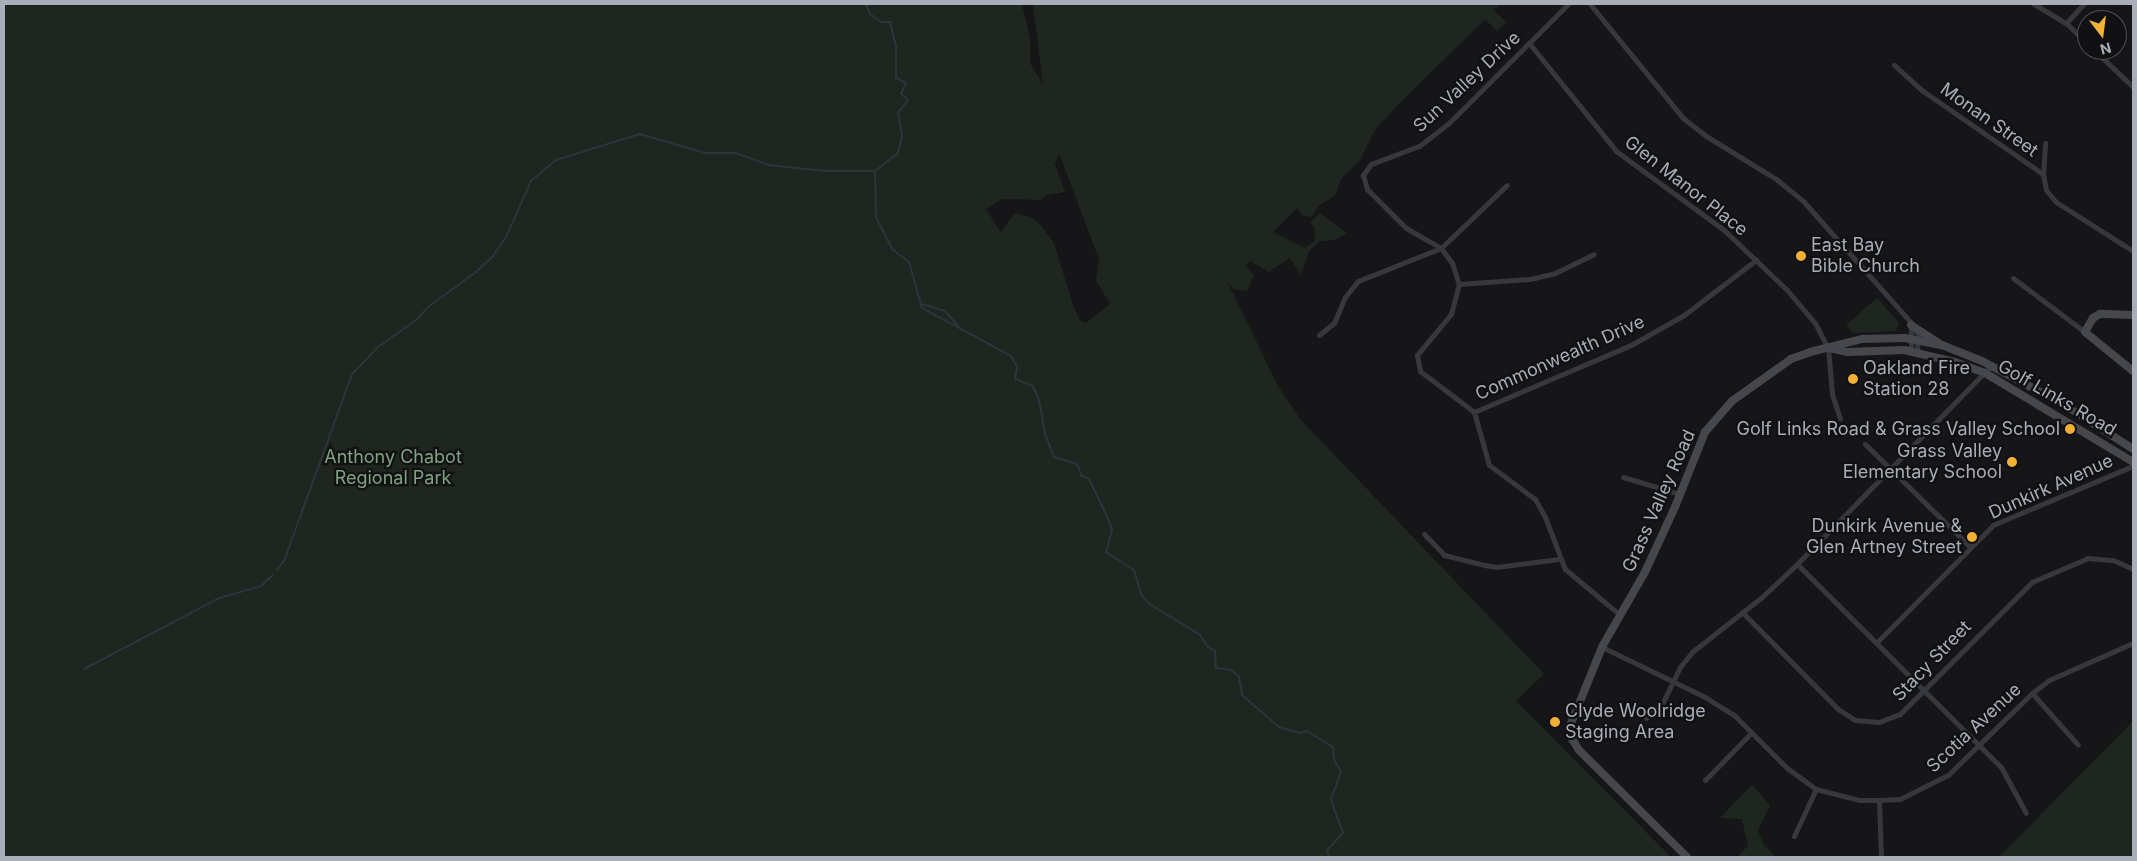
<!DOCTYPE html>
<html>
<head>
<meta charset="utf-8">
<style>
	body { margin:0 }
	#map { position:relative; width:2137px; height:861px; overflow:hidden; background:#161618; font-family:Inter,sans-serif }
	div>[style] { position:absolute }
	.green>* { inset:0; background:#1e261f }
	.stream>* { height:2px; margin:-1px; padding:0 1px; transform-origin:1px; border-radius:1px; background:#2c353c }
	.street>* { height:5px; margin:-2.5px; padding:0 2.5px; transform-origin:2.5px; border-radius:2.5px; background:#37383d }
	.secondary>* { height:8px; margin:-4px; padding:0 4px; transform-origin:4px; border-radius:4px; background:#45474d }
	.dots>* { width:14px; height:14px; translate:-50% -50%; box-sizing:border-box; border:2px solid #111113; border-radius:50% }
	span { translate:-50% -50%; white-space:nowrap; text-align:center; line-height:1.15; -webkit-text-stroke:4.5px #111113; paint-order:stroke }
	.street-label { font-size:18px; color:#a8adb8 }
	.poi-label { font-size:18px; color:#a8adb8 }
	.left { translate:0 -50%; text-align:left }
	.right { translate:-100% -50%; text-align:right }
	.park-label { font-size:18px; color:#7fa381 }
	.frame { position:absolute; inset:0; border:5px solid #a8adb8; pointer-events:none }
	.north { position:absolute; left:2077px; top:10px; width:50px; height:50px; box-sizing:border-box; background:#111113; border:1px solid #4d4f55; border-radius:50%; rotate:165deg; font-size:14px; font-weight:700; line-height:20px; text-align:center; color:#a8adb8 }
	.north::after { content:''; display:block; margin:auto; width:18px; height:22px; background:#f2b134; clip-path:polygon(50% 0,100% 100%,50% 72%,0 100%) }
</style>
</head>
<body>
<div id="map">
	<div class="green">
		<div style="clip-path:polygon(evenodd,4px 4px,1022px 4px,1030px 38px,1030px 63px,1043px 85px,1033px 4px,1500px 4px,1494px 10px,1506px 22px,1497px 31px,1485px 19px,1398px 105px,1375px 130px,1360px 160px,1341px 179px,1335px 196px,1319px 205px,1312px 217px,1303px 216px,1297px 208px,1273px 232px,1305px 248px,1314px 241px,1315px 229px,1310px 222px,1320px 213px,1347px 233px,1334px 240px,1320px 241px,1309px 251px,1301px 275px,1290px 258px,1269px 272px,1250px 261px,1246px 265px,1254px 275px,1247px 291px,1233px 289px,1226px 279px,1278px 386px,1300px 419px,1544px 674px,1516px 701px,1671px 857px,4px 857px,4px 4px,1059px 153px,1099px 259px,1096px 280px,1110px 304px,1086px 323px,1080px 320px,1074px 308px,1054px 243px,1040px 224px,1033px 218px,1014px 213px,1001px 233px,986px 209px,1002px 199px,1041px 200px,1047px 195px,1065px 192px,1055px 164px,1059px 153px)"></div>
		<div style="clip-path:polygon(1877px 298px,1899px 323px,1896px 331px,1853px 333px,1846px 325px)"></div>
		<div style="clip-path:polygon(2133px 721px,2133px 857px,1999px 857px)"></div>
		<div style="clip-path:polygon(1752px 785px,1770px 805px,1758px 830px,1763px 844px,1775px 857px,1737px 857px,1748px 846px,1742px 819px,1720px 818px)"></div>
	</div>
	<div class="stream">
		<div style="left:875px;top:171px;width:46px;rotate:88.8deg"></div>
		<div style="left:876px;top:217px;width:37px;rotate:63deg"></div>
		<div style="left:893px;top:250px;width:20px;rotate:37deg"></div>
		<div style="left:909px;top:262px;width:48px;rotate:74.2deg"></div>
		<div style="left:922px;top:308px;width:42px;rotate:28.4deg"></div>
		<div style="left:922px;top:304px;width:24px;rotate:17deg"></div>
		<div style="left:945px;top:311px;width:24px;rotate:48deg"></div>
		<div style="left:961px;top:329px;width:57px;rotate:28.4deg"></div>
		<div style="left:1011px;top:356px;width:13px;rotate:61deg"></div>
		<div style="left:1017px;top:367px;width:12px;rotate:99deg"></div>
		<div style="left:1015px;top:379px;width:19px;rotate:21deg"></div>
		<div style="left:1033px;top:386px;width:15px;rotate:67deg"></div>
		<div style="left:1039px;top:400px;width:35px;rotate:80deg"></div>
		<div style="left:1045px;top:434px;width:25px;rotate:69deg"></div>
		<div style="left:1054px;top:457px;width:24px;rotate:17deg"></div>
		<div style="left:1077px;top:464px;width:12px;rotate:70deg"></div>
		<div style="left:1081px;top:475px;width:9px;rotate:27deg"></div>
		<div style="left:1089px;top:479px;width:39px;rotate:64deg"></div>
		<div style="left:1106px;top:514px;width:17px;rotate:69deg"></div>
		<div style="left:1112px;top:530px;width:23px;rotate:105deg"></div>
		<div style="left:1106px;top:552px;width:33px;rotate:33deg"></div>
		<div style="left:1134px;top:570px;width:25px;rotate:74deg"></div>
		<div style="left:1141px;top:594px;width:11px;rotate:52deg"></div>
		<div style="left:1148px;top:603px;width:61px;rotate:31.6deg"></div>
		<div style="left:1200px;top:635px;width:14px;rotate:56deg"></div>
		<div style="left:1208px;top:647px;width:8px;rotate:30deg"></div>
		<div style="left:1215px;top:651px;width:17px;rotate:87deg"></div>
		<div style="left:1216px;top:668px;width:15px;rotate:8deg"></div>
		<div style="left:1231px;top:670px;width:10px;rotate:37deg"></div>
		<div style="left:1239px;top:676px;width:19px;rotate:81deg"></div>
		<div style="left:1242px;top:695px;width:49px;rotate:40.9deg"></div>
		<div style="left:1279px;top:727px;width:22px;rotate:16deg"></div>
		<div style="left:1300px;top:733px;width:7px;rotate:-16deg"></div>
		<div style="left:1307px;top:731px;width:31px;rotate:32deg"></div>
		<div style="left:1333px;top:747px;width:12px;rotate:85deg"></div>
		<div style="left:1334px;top:759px;width:15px;rotate:62deg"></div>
		<div style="left:1341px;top:772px;width:30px;rotate:110deg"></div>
		<div style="left:1331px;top:800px;width:35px;rotate:70deg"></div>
		<div style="left:1343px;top:833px;width:23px;rotate:133deg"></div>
		<div style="left:1327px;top:850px;width:7px;rotate:74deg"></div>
		<div style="left:277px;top:570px;width:11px;rotate:-52deg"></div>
		<div style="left:284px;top:561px;width:199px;rotate:-70deg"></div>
		<div style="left:352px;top:374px;width:37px;rotate:-46deg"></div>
		<div style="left:378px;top:347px;width:47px;rotate:-35.4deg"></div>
		<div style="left:416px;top:320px;width:18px;rotate:-47deg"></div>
		<div style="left:428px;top:307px;width:59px;rotate:-36.1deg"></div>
		<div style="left:476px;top:272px;width:23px;rotate:-43deg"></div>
		<div style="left:493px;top:256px;width:25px;rotate:-56deg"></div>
		<div style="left:507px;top:235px;width:59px;rotate:-66deg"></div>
		<div style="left:531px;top:181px;width:33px;rotate:-40deg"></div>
		<div style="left:556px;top:160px;width:88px;rotate:-17.2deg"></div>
		<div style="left:640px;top:134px;width:68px;rotate:16.3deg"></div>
		<div style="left:705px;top:153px;width:31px"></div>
		<div style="left:736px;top:153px;width:35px;rotate:20deg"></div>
		<div style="left:769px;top:165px;width:56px;rotate:6.1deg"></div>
		<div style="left:825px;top:171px;width:50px"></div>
		<div style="left:875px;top:171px;width:29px;rotate:-38deg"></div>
		<div style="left:898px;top:153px;width:18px;rotate:-77deg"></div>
		<div style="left:902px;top:135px;width:22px;rotate:-100deg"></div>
		<div style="left:898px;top:113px;width:16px;rotate:-52deg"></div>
		<div style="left:908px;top:100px;width:9px;rotate:-139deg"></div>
		<div style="left:901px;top:94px;width:12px;rotate:-66deg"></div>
		<div style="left:906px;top:83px;width:11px;rotate:-153deg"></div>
		<div style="left:896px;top:78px;width:32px;rotate:-90deg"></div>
		<div style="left:896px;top:46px;width:25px;rotate:-104deg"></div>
		<div style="left:890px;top:22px;width:9px;rotate:180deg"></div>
		<div style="left:881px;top:22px;width:14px;rotate:-144deg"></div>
		<div style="left:870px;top:14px;width:11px;rotate:-112deg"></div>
		<div style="left:84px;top:669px;width:153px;rotate:-27.7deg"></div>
		<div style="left:219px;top:598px;width:44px;rotate:-15.9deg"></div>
		<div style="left:261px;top:586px;width:16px;rotate:-43deg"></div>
	</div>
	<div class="street">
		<div style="left:1568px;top:4px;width:167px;rotate:135deg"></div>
		<div style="left:1450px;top:122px;width:39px;rotate:142deg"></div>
		<div style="left:1419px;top:146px;width:51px;rotate:159.4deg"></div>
		<div style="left:1371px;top:164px;width:14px;rotate:126deg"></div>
		<div style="left:1363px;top:175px;width:15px;rotate:74deg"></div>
		<div style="left:1367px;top:189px;width:55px;rotate:45deg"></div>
		<div style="left:1406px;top:228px;width:40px;rotate:29.7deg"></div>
		<div style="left:1441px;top:248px;width:19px;rotate:54deg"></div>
		<div style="left:1452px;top:263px;width:22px;rotate:72deg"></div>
		<div style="left:1459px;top:284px;width:31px;rotate:105deg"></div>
		<div style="left:1451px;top:314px;width:53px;rotate:129.7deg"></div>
		<div style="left:1417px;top:355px;width:16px;rotate:79deg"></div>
		<div style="left:1420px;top:371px;width:68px;rotate:37.2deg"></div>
		<div style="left:1474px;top:412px;width:55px;rotate:74.2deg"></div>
		<div style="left:1489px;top:465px;width:57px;rotate:36.5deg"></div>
		<div style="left:1535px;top:499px;width:21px;rotate:61deg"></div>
		<div style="left:1545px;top:517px;width:56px;rotate:69deg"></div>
		<div style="left:1565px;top:569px;width:72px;rotate:39.9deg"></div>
		<div style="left:1590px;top:4px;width:147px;rotate:50.8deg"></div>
		<div style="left:1683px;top:118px;width:29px;rotate:38deg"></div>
		<div style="left:1706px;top:136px;width:82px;rotate:31.6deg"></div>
		<div style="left:1776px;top:179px;width:36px;rotate:39deg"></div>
		<div style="left:1804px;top:202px;width:166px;rotate:48.4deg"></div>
		<div style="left:1914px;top:326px;width:11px;rotate:68deg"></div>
		<div style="left:1918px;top:336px;width:15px;rotate:94deg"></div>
		<div style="left:2034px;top:4px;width:37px;rotate:31deg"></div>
		<div style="left:2066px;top:23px;width:29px;rotate:44deg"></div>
		<div style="left:2066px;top:23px;width:26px;rotate:-47deg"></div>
		<div style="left:1529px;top:43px;width:139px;rotate:51.1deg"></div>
		<div style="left:1616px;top:151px;width:134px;rotate:36.2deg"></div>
		<div style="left:1724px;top:230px;width:87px;rotate:43.6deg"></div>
		<div style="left:1787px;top:290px;width:43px;rotate:49.7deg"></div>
		<div style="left:1815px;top:323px;width:28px;rotate:63deg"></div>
		<div style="left:1828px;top:348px;width:46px;rotate:85deg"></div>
		<div style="left:1832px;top:394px;width:26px;rotate:72deg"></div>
		<div style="left:2094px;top:50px;width:54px;rotate:43.5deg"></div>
		<div style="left:1894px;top:65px;width:39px;rotate:42deg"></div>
		<div style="left:1923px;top:91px;width:146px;rotate:34.7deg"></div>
		<div style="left:2043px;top:174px;width:16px;rotate:79deg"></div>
		<div style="left:2046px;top:190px;width:16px;rotate:50deg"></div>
		<div style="left:2056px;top:202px;width:91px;rotate:32.5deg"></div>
		<div style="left:2043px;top:174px;width:31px;rotate:-86deg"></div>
		<div style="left:2013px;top:278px;width:90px;rotate:36.9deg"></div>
		<div style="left:1459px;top:284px;width:71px;rotate:-4deg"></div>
		<div style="left:1530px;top:279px;width:26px;rotate:-13deg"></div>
		<div style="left:1555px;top:273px;width:43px;rotate:-26deg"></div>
		<div style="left:1319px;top:335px;width:19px;rotate:-39deg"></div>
		<div style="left:1334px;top:323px;width:28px;rotate:-67deg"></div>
		<div style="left:1345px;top:297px;width:21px;rotate:-51deg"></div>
		<div style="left:1358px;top:281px;width:89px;rotate:-21.7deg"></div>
		<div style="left:1441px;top:248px;width:91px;rotate:-43.7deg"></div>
		<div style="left:1911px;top:351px;width:26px;rotate:-90deg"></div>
		<div style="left:1474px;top:412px;width:171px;rotate:-23.1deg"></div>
		<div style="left:1631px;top:345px;width:61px;rotate:-29.5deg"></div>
		<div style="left:1684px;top:315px;width:91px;rotate:-37.4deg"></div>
		<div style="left:1865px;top:444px;width:147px;rotate:44.4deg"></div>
		<div style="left:1623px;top:477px;width:59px;rotate:16.6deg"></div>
		<div style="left:1424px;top:534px;width:29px;rotate:46deg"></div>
		<div style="left:1444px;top:555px;width:41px;rotate:14deg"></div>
		<div style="left:1484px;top:565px;width:12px;rotate:9deg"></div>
		<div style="left:1496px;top:567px;width:64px;rotate:-7.2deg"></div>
		<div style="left:1797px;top:564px;width:288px;rotate:44.9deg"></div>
		<div style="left:2001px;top:767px;width:52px;rotate:61.5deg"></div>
		<div style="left:1742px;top:612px;width:136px;rotate:45.3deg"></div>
		<div style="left:1838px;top:709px;width:20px;rotate:33deg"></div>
		<div style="left:1855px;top:720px;width:24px;rotate:5deg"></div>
		<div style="left:1879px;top:722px;width:22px;rotate:-21deg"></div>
		<div style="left:1900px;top:714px;width:187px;rotate:-45deg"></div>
		<div style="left:2032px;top:582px;width:61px;rotate:-23.2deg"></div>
		<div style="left:2088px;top:558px;width:25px;rotate:5deg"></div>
		<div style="left:2113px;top:560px;width:22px;rotate:24deg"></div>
		<div style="left:1876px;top:643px;width:166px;rotate:-45.2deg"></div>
		<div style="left:1993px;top:525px;width:152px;rotate:-22.9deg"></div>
		<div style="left:1602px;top:647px;width:114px;rotate:25.9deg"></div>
		<div style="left:1705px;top:697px;width:34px;rotate:32deg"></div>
		<div style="left:1734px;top:715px;width:75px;rotate:45deg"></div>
		<div style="left:1787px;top:768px;width:36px;rotate:36deg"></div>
		<div style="left:1816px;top:789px;width:44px;rotate:14.3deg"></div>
		<div style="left:1859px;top:800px;width:20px"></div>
		<div style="left:1879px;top:800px;width:21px;rotate:-3deg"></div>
		<div style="left:1900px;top:799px;width:54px;rotate:-26.6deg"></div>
		<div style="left:1948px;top:775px;width:117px;rotate:-44.3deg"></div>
		<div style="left:2032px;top:693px;width:21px;rotate:-37deg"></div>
		<div style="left:2049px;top:680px;width:92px;rotate:-23.8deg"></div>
		<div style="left:2032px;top:693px;width:69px;rotate:48.5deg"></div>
		<div style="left:1646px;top:718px;width:23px;rotate:-43deg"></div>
		<div style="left:1663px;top:702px;width:39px;rotate:-64deg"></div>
		<div style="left:1680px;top:667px;width:19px;rotate:-51deg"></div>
		<div style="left:1692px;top:652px;width:89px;rotate:-38.2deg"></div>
		<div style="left:1762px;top:597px;width:48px;rotate:-43.3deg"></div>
		<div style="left:1797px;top:564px;width:277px;rotate:-45.6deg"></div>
		<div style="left:1705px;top:780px;width:66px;rotate:-45.6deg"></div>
		<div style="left:1879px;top:800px;width:57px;rotate:88deg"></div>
		<div style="left:1794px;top:836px;width:52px;rotate:-64.9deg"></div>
	</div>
	<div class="secondary">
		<div style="left:2133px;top:315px;width:33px;rotate:-178deg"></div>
		<div style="left:2100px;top:314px;width:8px;rotate:150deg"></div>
		<div style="left:2093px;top:318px;width:16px;rotate:120deg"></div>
		<div style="left:2085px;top:332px;width:62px;rotate:39.1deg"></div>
		<div style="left:1911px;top:325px;width:35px;rotate:33deg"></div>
		<div style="left:1830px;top:348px;width:18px;rotate:13deg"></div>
		<div style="left:1848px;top:352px;width:56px;rotate:-2deg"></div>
		<div style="left:1904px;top:350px;width:52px;rotate:13.2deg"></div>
		<div style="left:1955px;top:362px;width:32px;rotate:20deg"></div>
		<div style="left:1985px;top:373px;width:173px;rotate:31deg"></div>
		<div style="left:1687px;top:857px;width:152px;rotate:-135.3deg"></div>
		<div style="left:1579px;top:750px;width:13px;rotate:-122deg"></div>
		<div style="left:1572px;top:739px;width:13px;rotate:-99deg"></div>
		<div style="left:1570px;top:726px;width:85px;rotate:-67.9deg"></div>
		<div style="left:1602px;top:647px;width:86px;rotate:-60.2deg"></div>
		<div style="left:1645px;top:572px;width:72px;rotate:-65.2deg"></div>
		<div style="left:1675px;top:507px;width:81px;rotate:-68.2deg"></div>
		<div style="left:1705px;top:432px;width:41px;rotate:-48.9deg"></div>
		<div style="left:1732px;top:401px;width:72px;rotate:-35.4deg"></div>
		<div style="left:1791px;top:359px;width:20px;rotate:-20deg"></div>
		<div style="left:1810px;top:352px;width:54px;rotate:-14deg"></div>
		<div style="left:1862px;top:339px;width:43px;rotate:-1.3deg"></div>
		<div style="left:1905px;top:338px;width:38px;rotate:11deg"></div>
		<div style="left:1942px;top:345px;width:43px;rotate:21.8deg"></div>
		<div style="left:1982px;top:361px;width:92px;rotate:28deg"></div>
		<div style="left:2063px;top:404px;width:83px;rotate:32.7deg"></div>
	</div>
	<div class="dots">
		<div style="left:1801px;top:256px;background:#f2b134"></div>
		<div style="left:1853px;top:379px;background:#f2b134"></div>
		<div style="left:2070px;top:429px;background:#f2b134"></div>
		<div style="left:2012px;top:462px;background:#f2b134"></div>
		<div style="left:1972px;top:537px;background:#f2b134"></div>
		<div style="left:1555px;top:722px;background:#f2b134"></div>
	</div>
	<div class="street-label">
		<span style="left:1467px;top:82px;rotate:-43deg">Sun Valley Drive</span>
		<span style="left:1989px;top:120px;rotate:35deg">Monan Street</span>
		<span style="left:1686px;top:186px;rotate:38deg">Glen Manor Place</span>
		<span style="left:1560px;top:358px;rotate:-24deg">Commonwealth Drive</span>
		<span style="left:2057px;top:398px;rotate:30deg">Golf Links Road</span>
		<span style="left:2051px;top:487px;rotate:-24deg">Dunkirk Avenue</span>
		<span style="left:1659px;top:501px;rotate:-66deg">Grass Valley Road</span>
		<span style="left:1932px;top:661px;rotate:-46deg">Stacy Street</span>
		<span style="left:1974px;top:728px;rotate:-43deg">Scotia Avenue</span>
	</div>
	<div class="poi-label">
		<span class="left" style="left:1811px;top:256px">East Bay<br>Bible Church</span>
		<span class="left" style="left:1863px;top:379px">Oakland Fire<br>Station 28</span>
		<span class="right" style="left:2060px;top:429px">Golf Links Road &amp; Grass Valley School</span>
		<span class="right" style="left:2002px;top:462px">Grass Valley<br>Elementary School</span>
		<span class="right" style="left:1962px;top:537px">Dunkirk Avenue &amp;<br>Glen Artney Street</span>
		<span class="left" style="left:1565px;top:722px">Clyde Woolridge<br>Staging Area</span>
	</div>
	<div class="park-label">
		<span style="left:393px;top:468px">Anthony Chabot<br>Regional Park</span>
	</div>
	<div class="frame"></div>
	<div class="north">N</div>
</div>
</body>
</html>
